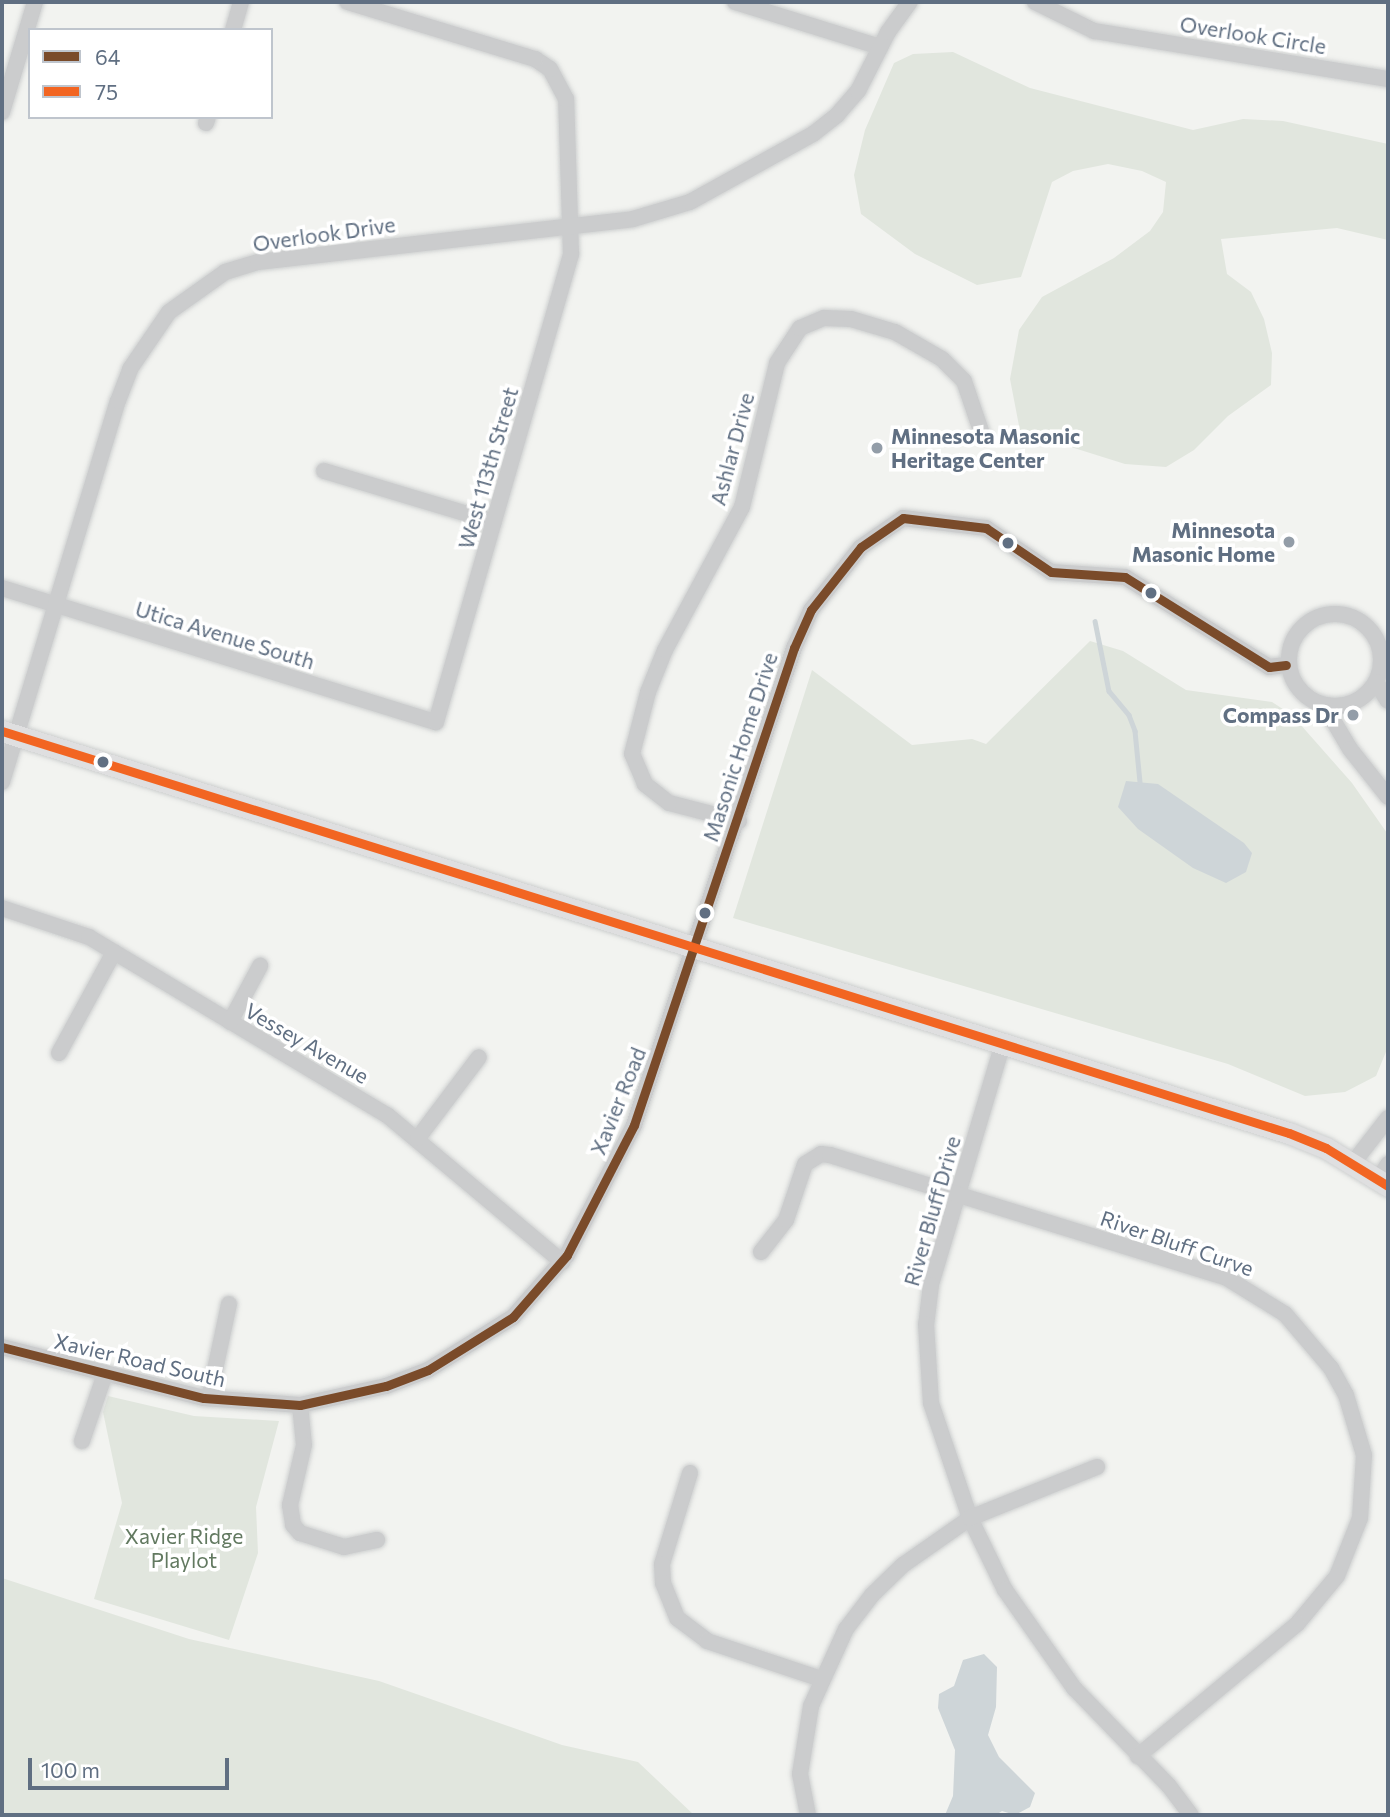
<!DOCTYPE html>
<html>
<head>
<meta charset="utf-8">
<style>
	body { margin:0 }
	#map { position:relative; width:1390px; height:1817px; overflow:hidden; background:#f2f3f0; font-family:Commissioner,sans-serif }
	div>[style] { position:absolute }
	.green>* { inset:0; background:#e1e6de }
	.water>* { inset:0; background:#ced5d8 }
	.stream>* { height:4.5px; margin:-2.25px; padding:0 2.25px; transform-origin:2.25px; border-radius:2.25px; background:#ced5d8 }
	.roads { filter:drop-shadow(0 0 2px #ced0d0) drop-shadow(0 0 2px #ced0d0) }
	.street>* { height:16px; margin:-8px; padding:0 8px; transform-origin:8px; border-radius:8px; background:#cbcccd }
	.street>.ring { margin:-8px; padding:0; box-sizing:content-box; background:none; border:16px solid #cbcccd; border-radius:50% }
	.secondary>* { height:21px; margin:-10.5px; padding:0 10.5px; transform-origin:10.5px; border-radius:10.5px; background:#dfdfe0 }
	.bus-1>* { height:9px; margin:-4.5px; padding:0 4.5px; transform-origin:4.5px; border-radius:4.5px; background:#7a4b2a }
	.bus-2>* { height:9px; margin:-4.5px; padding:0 4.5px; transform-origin:4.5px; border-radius:4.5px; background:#f26522 }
	.dots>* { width:19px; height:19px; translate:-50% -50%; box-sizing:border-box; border:4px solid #fff; border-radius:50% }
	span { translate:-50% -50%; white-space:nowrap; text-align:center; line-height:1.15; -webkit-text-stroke:7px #fff; paint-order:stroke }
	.street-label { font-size:21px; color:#606f82 }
	.poi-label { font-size:21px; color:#606f82; font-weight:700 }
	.left { translate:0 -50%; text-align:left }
	.right { translate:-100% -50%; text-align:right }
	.park-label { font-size:21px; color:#627960 }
	.frame { position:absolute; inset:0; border:4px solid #606f82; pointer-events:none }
	.legend { position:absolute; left:28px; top:28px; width:245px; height:91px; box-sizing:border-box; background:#fff; border:2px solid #bfc5cd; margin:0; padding:9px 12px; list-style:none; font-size:21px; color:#606f82 }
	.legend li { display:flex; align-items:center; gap:14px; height:35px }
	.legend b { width:35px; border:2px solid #bfc5cd }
	.scale { position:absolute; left:28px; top:1758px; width:201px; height:32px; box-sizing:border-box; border:4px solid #606f82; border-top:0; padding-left:9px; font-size:21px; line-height:24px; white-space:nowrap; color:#606f82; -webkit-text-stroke:5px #fff; paint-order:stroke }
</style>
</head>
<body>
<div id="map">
	<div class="green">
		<div style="clip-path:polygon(953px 52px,1030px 88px,1193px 130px,1243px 119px,1283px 121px,1388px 144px,1388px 240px,1337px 228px,1221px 239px,1227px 274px,1251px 292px,1264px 319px,1272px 353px,1271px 385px,1228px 416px,1194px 450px,1166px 467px,1125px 464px,1020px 431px,1010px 379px,1019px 330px,1042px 297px,1114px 258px,1150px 231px,1163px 212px,1166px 182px,1142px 171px,1108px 164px,1073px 171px,1052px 182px,1021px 277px,977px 285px,915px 254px,861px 214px,854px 175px,865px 130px,894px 63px,913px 54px)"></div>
		<div style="clip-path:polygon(1090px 641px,1123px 651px,1186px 690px,1272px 702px,1292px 715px,1352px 783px,1387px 833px,1388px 1047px,1376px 1076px,1345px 1092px,1305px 1096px,1228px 1064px,733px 918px,812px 670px,912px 745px,972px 739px,986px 744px)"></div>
		<div style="clip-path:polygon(108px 1396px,194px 1416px,279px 1421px,256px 1507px,258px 1553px,229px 1640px,94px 1599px,122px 1503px,103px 1412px)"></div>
		<div style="clip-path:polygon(2px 1578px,189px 1639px,379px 1681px,562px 1745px,638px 1762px,694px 1815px,2px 1815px)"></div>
	</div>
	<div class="water">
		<div style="clip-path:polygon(1126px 781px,1158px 784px,1244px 843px,1252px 853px,1246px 872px,1226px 883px,1193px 868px,1138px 829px,1118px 807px)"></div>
		<div style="clip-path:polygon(984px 1654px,997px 1667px,996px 1707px,988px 1735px,999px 1757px,1035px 1793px,1030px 1807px,1015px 1815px,1002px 1811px,996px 1815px,945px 1815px,953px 1796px,955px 1750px,938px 1708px,939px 1694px,954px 1686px,963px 1660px)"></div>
	</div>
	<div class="stream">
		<div style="left:1095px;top:621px;width:71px;rotate:78.7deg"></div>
		<div style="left:1109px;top:691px;width:31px;rotate:50deg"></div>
		<div style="left:1129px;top:715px;width:17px;rotate:69deg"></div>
		<div style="left:1135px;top:731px;width:51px;rotate:84.4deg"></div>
	</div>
	<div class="roads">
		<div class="street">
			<div style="left:735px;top:2px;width:152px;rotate:17.2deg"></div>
			<div style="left:1035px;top:2px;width:66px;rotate:26.2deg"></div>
			<div style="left:1094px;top:31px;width:298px;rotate:9.3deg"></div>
			<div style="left:233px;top:30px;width:29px;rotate:-74deg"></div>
			<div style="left:2px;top:112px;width:115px;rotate:-73.3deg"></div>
			<div style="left:206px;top:123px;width:6px;rotate:-72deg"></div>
			<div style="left:324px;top:471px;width:177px;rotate:16.7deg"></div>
			<div style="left:2px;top:588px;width:454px;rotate:17.2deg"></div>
			<div style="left:436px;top:722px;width:487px;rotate:-73.9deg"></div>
			<div style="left:571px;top:254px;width:155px;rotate:-91.8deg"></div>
			<div style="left:566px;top:99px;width:34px;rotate:-118deg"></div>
			<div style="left:550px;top:69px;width:18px;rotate:-146deg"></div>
			<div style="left:535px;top:59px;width:196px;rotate:-163.1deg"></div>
			<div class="ring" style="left:1289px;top:614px;width:76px;height:76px"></div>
			<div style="left:1376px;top:682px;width:22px;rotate:58deg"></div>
			<div style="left:1324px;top:705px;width:51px;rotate:59.4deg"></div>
			<div style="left:1350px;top:749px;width:61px;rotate:51.6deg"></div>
			<div style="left:2px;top:782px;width:398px;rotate:-73.1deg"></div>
			<div style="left:118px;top:401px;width:34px;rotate:-69deg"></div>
			<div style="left:130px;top:369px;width:69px;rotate:-55.6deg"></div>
			<div style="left:169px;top:312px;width:69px;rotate:-35.5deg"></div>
			<div style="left:225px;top:272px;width:34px;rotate:-17deg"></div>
			<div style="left:258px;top:262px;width:377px;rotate:-6.5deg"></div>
			<div style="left:633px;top:219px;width:59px;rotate:-16.6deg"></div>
			<div style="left:690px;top:202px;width:141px;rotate:-28.9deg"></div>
			<div style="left:813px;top:134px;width:31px;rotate:-38deg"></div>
			<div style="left:837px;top:115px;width:32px;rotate:-49deg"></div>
			<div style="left:858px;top:91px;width:66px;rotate:-63deg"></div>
			<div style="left:888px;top:32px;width:37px;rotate:-54deg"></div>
			<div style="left:739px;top:821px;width:72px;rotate:-165.6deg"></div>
			<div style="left:669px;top:803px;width:31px;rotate:-142deg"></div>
			<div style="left:645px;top:784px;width:33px;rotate:-113deg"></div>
			<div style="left:632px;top:754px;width:64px;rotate:-75.5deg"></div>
			<div style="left:648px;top:692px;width:45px;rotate:-68deg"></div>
			<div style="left:665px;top:650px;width:162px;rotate:-61.7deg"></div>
			<div style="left:742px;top:507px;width:148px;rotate:-76.3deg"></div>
			<div style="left:777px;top:363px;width:42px;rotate:-56.7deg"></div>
			<div style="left:800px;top:328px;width:26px;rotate:-23deg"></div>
			<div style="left:824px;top:318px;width:27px;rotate:2deg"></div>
			<div style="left:851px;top:319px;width:46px;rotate:16.5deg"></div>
			<div style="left:895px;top:332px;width:54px;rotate:29.9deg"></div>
			<div style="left:942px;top:359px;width:31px;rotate:45deg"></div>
			<div style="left:964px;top:381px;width:56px;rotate:71.2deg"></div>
			<div style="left:2px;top:908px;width:92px;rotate:18.4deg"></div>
			<div style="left:89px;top:937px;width:347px;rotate:30.9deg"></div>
			<div style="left:387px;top:1115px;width:229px;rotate:40deg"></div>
			<div style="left:230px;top:1022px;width:64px;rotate:-61.8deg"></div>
			<div style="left:1003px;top:1043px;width:252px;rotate:106.6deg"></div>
			<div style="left:931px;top:1285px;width:39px;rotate:97deg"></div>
			<div style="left:926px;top:1324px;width:79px;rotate:86.4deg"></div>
			<div style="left:931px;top:1403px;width:121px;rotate:71.3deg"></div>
			<div style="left:970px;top:1518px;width:80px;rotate:64.1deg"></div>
			<div style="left:1005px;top:1590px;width:120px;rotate:54.9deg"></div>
			<div style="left:1074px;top:1688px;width:136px;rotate:45.9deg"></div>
			<div style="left:1169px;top:1786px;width:36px;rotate:53deg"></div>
			<div style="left:59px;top:1053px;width:115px;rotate:-61.4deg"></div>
			<div style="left:418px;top:1138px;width:101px;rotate:-53deg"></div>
			<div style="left:1353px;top:1163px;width:57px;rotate:-52.1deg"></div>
			<div style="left:1379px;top:1178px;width:17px;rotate:-57deg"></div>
			<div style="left:761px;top:1252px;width:41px;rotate:-52deg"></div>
			<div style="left:786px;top:1220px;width:59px;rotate:-71.3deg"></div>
			<div style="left:805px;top:1164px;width:19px;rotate:-32deg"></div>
			<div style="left:821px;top:1154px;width:9px;rotate:6deg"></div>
			<div style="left:830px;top:1155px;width:413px;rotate:17.2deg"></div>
			<div style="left:1225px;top:1277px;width:70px;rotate:31.7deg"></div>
			<div style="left:1285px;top:1314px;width:71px;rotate:49.6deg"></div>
			<div style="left:1331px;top:1368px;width:31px;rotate:61deg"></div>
			<div style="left:1346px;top:1395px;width:63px;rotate:73.3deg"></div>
			<div style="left:1364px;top:1455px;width:63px;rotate:93.6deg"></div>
			<div style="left:1360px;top:1518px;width:62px;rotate:111.6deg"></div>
			<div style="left:1337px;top:1576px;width:62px;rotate:129.8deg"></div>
			<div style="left:1297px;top:1624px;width:207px;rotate:140.3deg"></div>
			<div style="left:2px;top:1347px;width:208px;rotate:14.2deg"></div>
			<div style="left:204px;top:1398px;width:96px;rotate:4.2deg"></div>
			<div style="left:300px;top:1405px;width:88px;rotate:-12.5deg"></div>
			<div style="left:386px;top:1386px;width:45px;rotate:-20.9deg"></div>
			<div style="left:428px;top:1370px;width:100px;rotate:-31.9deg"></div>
			<div style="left:513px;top:1317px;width:82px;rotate:-48.9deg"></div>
			<div style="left:567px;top:1255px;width:146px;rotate:-62.7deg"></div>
			<div style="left:634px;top:1125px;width:503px;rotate:-71.46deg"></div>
			<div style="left:794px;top:648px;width:42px;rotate:-65.9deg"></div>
			<div style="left:811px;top:610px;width:80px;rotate:-51.6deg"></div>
			<div style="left:861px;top:547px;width:51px;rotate:-34.6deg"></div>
			<div style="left:903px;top:518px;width:84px;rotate:6.9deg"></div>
			<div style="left:986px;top:528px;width:78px;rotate:34.1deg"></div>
			<div style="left:1051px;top:572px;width:74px;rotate:3.9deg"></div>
			<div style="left:1125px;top:577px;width:170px;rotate:32deg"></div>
			<div style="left:1269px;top:667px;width:17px;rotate:-7deg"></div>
			<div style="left:209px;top:1398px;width:96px;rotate:-78deg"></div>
			<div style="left:300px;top:1405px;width:40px;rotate:84.3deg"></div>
			<div style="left:304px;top:1445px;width:62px;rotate:103.1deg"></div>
			<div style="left:290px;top:1505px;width:20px;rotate:81deg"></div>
			<div style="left:293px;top:1525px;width:11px;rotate:49deg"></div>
			<div style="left:300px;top:1533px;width:46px;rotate:17.7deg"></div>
			<div style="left:344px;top:1547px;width:34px;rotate:-12deg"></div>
			<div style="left:82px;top:1441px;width:71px;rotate:-71.1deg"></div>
			<div style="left:690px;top:1473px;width:95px;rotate:107.1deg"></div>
			<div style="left:662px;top:1564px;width:19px;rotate:87deg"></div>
			<div style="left:663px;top:1583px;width:38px;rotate:68deg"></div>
			<div style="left:677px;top:1618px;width:38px;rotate:37deg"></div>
			<div style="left:707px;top:1641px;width:120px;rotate:18.4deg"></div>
			<div style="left:808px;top:1815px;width:42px;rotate:-101deg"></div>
			<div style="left:800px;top:1774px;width:69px;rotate:-80.8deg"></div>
			<div style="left:811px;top:1706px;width:85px;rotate:-65.6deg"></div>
			<div style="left:846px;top:1629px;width:43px;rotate:-52.6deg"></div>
			<div style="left:872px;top:1595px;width:43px;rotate:-44.1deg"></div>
			<div style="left:903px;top:1565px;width:82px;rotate:-35deg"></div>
			<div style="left:970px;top:1518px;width:137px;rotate:-21.9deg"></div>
		</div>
		<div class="secondary">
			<div style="left:2px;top:731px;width:1348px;rotate:17.35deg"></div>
			<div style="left:1289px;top:1133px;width:40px;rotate:22deg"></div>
			<div style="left:1326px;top:1148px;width:73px;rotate:31.5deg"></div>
		</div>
	</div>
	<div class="bus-1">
		<div style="left:2px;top:1347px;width:208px;rotate:14.2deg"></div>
		<div style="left:204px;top:1398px;width:96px;rotate:4.2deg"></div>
		<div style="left:300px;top:1405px;width:88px;rotate:-12.5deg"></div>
		<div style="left:386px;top:1386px;width:45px;rotate:-20.9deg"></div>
		<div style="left:428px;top:1370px;width:100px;rotate:-31.9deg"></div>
		<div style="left:513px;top:1317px;width:82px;rotate:-48.9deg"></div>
		<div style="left:567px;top:1255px;width:146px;rotate:-62.7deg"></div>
		<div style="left:634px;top:1125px;width:503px;rotate:-71.46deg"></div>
		<div style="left:794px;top:648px;width:42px;rotate:-65.9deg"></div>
		<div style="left:811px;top:610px;width:80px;rotate:-51.6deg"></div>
		<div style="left:861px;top:547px;width:51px;rotate:-34.6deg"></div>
		<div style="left:903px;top:518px;width:84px;rotate:6.9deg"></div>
		<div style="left:986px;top:528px;width:78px;rotate:34.1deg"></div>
		<div style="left:1051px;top:572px;width:74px;rotate:3.9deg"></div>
		<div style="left:1125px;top:577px;width:170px;rotate:32deg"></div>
		<div style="left:1269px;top:667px;width:17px;rotate:-7deg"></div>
	</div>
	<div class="bus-2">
		<div style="left:2px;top:731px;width:1348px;rotate:17.35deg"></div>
		<div style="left:1289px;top:1133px;width:40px;rotate:22deg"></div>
		<div style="left:1326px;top:1148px;width:73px;rotate:31.5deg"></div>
	</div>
	<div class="dots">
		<div style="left:877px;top:448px;background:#939da8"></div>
		<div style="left:1289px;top:542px;background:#939da8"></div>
		<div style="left:1008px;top:543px;background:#606f82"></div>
		<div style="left:1151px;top:593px;background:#606f82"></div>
		<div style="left:1353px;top:715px;background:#939da8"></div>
		<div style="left:103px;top:762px;background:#606f82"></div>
		<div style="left:705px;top:913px;background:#606f82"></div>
	</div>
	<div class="street-label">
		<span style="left:1253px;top:35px;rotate:9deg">Overlook Circle</span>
		<span style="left:324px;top:234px;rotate:-8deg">Overlook Drive</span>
		<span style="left:732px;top:449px;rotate:-75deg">Ashlar Drive</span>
		<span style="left:488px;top:468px;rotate:-74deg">West 113th Street</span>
		<span style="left:225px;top:635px;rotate:17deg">Utica Avenue South</span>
		<span style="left:740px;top:747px;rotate:-72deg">Masonic Home Drive</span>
		<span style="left:307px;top:1043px;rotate:30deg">Vessey Avenue</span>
		<span style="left:618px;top:1101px;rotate:-68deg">Xavier Road</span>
		<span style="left:932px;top:1211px;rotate:-74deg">River Bluff Drive</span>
		<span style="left:1177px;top:1243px;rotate:19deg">River Bluff Curve</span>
		<span style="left:140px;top:1360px;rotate:13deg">Xavier Road South</span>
	</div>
	<div class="poi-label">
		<span class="left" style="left:891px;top:448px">Minnesota Masonic<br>Heritage Center</span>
		<span class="right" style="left:1275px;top:542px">Minnesota<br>Masonic Home</span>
		<span class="right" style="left:1339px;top:715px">Compass Dr</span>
	</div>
	<div class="park-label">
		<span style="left:184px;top:1548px">Xavier Ridge<br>Playlot</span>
	</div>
	<div class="frame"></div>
	<ul class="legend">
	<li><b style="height:9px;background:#7a4b2a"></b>64</li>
	<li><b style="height:9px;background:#f26522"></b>75</li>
	</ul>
	<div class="scale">100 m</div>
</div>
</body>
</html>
